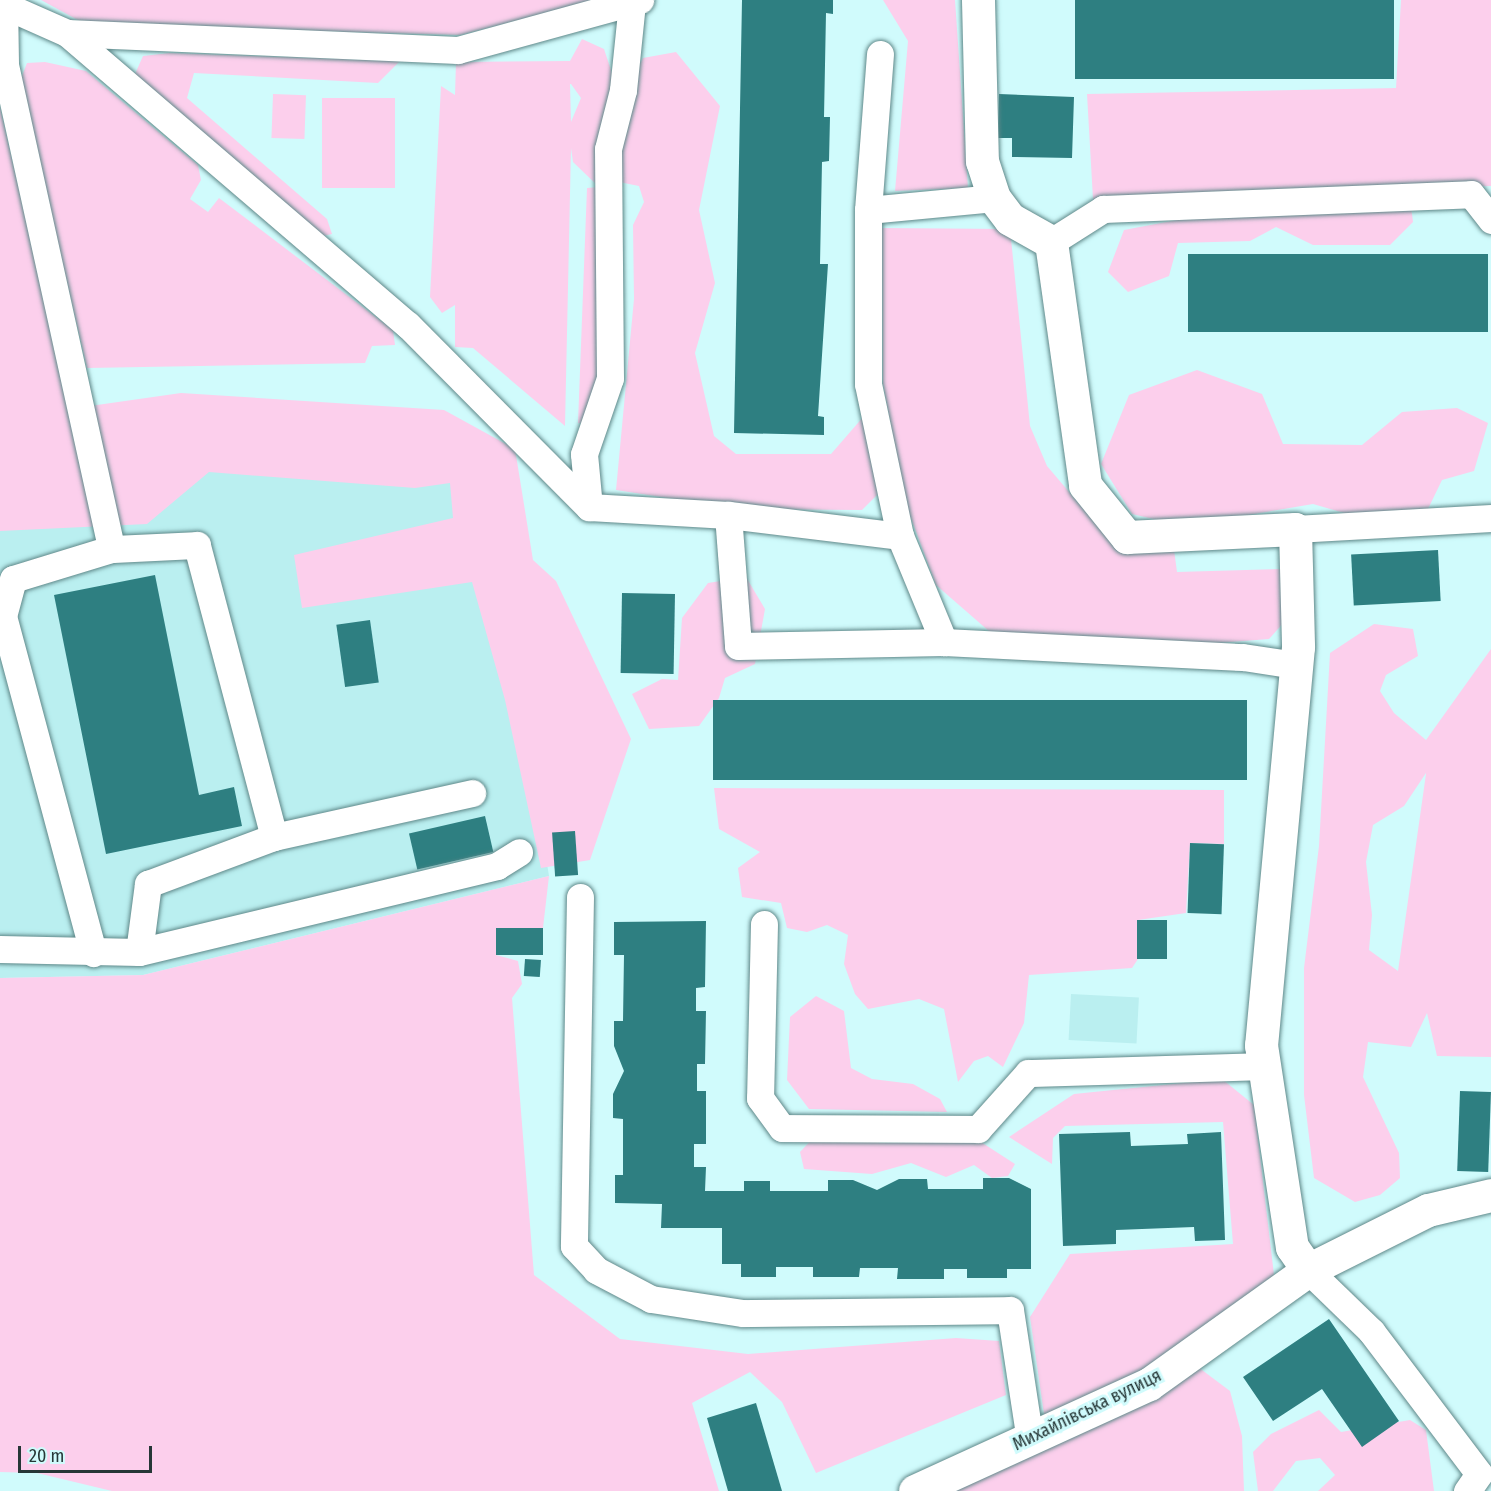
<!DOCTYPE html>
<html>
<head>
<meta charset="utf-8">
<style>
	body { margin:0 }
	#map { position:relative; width:1491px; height:1491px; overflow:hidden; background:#d0fbfc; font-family:"Fira Sans Condensed",sans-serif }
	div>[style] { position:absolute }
	.built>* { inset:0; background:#baeff0; transform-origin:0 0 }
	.green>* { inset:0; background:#fccfec; transform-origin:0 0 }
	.building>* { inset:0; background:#2e7f81; transform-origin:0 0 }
	.roads { filter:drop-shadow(0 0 2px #5f8889) drop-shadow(0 0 2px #5f8889) }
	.lane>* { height:27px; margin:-13.5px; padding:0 13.5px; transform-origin:13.5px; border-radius:13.5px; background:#fff }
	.street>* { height:33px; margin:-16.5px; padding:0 16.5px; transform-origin:16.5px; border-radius:16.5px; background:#fff }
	span { translate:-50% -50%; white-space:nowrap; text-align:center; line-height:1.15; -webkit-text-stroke:6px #d0fbfc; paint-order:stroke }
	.street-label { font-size:18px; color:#263737 }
	.scale { position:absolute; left:18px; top:1446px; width:134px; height:27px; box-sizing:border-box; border:3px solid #263737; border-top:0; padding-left:8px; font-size:18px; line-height:21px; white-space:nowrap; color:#263737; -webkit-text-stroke:4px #d0fbfc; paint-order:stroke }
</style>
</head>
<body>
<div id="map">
	<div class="built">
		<div style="clip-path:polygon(0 427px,476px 431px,549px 876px,143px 975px,0 978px)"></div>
		<div style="left:1071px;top:994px;width:68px;height:46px;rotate:3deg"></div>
	</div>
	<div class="green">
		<div style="clip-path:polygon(41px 0,598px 0,460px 35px,87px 25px)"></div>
		<div style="clip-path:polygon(883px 0,955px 0,968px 188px,895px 191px,908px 41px)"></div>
		<div style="clip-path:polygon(1401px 0,1491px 0,1491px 186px,1341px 191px,1358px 213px,1411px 206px,1413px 222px,1390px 245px,1313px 245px,1276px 227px,1250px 241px,1178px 243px,1169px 276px,1128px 292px,1108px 272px,1124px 230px,1182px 219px,1192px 196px,1093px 199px,1087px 94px,1396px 88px)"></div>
		<div style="clip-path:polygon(evenodd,582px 39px,604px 49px,612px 73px,635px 73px,643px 58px,676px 52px,720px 106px,699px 210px,715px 283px,695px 353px,714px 436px,736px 454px,831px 454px,864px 416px,881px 491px,862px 510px,739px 509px,616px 490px,634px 299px,633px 225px,644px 202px,639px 186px,614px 181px,602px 381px,589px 425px,578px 423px,587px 188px,599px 187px,573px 162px,571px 148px,565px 426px,473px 348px,455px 347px,455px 305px,442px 313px,430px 297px,441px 86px,455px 95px,456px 62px,570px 61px,582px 39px,571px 84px,581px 98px,571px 122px,570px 84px,571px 84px)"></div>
		<div style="clip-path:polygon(169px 53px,400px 61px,378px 83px,194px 73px,187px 98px,327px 219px,332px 234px,319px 237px,135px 74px,143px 56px)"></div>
		<div style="clip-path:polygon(45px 62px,86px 71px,198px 165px,201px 180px,190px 199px,208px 212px,219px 198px,393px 330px,395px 345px,372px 346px,365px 363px,87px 368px,20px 81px,27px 63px)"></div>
		<div style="left:273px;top:94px;width:33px;height:44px;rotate:2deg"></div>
		<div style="left:322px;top:98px;width:73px;height:90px"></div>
		<div style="clip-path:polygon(0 107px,69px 409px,181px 393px,444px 410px,515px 449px,533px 560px,556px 581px,631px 739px,590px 860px,541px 868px,505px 700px,472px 582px,302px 608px,294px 555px,453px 518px,450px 483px,415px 488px,209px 472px,147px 524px,0 531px)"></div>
		<div style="clip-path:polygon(882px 228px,1010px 229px,1030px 426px,1047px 466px,1116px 547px,1173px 542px,1177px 572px,1281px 569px,1285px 621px,1269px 639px,1154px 648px,990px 632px,936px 585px,906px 505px,883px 384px)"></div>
		<div style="clip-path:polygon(1197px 370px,1262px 394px,1283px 444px,1362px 445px,1402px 412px,1457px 408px,1488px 423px,1474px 471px,1442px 480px,1427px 511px,1358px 517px,1313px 504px,1183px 526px,1132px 514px,1101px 464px,1129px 395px)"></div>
		<div style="clip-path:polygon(746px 577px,765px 609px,755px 664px,725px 678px,719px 698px,699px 726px,649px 729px,632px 694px,662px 679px,678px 680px,682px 618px,708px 583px)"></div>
		<div style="clip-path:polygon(evenodd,1374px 624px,1413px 629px,1418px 656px,1386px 675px,1380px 691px,1394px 713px,1426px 740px,1491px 649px,1491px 1057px,1437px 1056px,1427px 1013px,1411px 1047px,1368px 1042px,1363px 1077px,1399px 1153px,1400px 1178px,1380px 1195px,1355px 1202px,1314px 1178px,1304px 1095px,1304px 968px,1319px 846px,1330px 653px,1374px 624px,1426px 773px,1426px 774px,1398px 971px,1369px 950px,1372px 915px,1366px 862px,1373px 825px,1404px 806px,1426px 773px)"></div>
		<div style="clip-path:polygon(714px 788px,1224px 790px,1224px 844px,1190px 843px,1186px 913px,1138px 920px,1138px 959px,1132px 968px,1029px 975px,1024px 1023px,1003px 1067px,988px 1056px,974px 1061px,958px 1082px,944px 1009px,919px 999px,868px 1009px,855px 994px,844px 964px,848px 935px,827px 925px,807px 932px,787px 928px,781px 903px,742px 897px,738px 868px,760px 852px,719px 829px)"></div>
		<div style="clip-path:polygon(549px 876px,543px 928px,496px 929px,496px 955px,518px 961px,522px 984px,512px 998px,534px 1275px,620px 1339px,748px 1354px,956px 1338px,999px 1341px,1006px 1395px,816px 1473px,782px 1402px,750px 1372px,692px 1403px,719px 1491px,112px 1491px,37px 1473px,0 1472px,0 978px,143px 975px)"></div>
		<div style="clip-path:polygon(816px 996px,844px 1011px,851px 1068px,872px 1079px,913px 1084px,940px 1099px,947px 1112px,809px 1109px,787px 1080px,790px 1017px)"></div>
		<div style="clip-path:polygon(1222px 1079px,1254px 1105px,1274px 1275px,1137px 1382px,1045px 1421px,1030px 1317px,1070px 1254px,1233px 1244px,1223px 1122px,1065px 1126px,1053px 1138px,1052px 1164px,1009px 1137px,1074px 1094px)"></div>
		<div style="clip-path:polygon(867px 1134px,880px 1143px,981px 1142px,1015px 1164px,1008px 1176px,992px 1178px,974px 1165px,946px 1177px,911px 1163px,872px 1174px,804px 1169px,800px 1152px,815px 1136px)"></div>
		<div style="clip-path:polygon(1198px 1367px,1230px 1391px,1242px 1436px,1244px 1491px,954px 1491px)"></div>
		<div style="clip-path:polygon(1319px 1410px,1341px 1432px,1410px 1420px,1426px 1430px,1434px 1491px,1318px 1491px,1335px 1475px,1320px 1458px,1296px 1461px,1273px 1491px,1258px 1491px,1253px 1452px,1271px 1434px)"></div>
	</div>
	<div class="building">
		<div style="clip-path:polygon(742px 0,833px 0,833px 14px,826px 13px,824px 117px,830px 117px,829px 161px,822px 162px,820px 264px,828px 264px,818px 416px,824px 417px,824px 435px,734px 433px)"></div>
		<div style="left:1075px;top:0;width:319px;height:79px"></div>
		<div style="clip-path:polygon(999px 94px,1074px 97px,1072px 158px,1012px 157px,1012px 138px,998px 138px)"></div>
		<div style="left:1188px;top:254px;width:300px;height:78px"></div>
		<div style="left:1438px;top:550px;width:51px;height:87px;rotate:87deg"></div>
		<div style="clip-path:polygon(155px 575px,199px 795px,234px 787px,242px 826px,106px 854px,54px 595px)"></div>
		<div style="left:622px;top:593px;width:53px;height:80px;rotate:1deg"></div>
		<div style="left:370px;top:620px;width:63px;height:34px;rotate:82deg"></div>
		<div style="left:713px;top:700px;width:534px;height:80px"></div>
		<div style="left:485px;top:816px;width:37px;height:78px;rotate:77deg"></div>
		<div style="left:575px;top:831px;width:44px;height:23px;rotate:86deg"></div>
		<div style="left:1190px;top:843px;width:34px;height:70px;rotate:2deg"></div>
		<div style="left:1137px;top:920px;width:30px;height:39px"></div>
		<div style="clip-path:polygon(706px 921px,705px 987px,696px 988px,696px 1011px,706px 1011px,705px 1064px,697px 1064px,697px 1091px,706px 1091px,706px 1144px,694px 1144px,694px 1167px,706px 1167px,705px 1191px,744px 1191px,744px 1181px,770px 1181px,770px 1191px,828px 1191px,828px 1180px,853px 1180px,877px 1190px,899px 1179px,927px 1179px,928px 1189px,983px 1189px,983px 1178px,1009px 1178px,1031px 1189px,1031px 1269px,1007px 1269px,1007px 1278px,967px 1278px,967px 1269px,944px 1269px,944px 1279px,897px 1279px,898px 1268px,860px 1268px,859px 1277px,813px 1277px,813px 1267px,776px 1267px,776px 1277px,741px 1277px,741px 1264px,722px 1264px,722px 1228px,661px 1228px,662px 1204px,615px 1203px,615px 1175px,623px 1175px,623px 1119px,613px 1118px,613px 1094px,624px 1071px,614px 1046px,614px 1021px,623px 1021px,624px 955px,614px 955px,614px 922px)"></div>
		<div style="left:496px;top:928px;width:47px;height:27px"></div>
		<div style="left:525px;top:959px;width:16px;height:17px;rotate:4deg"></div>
		<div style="left:1460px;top:1091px;width:31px;height:80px;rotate:2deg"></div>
		<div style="clip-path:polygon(1130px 1132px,1131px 1146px,1188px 1144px,1187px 1134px,1221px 1132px,1225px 1240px,1195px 1241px,1194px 1227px,1116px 1230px,1116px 1244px,1063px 1246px,1059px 1134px)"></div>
		<div style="clip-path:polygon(1329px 1319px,1399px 1421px,1362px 1447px,1322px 1389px,1273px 1421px,1243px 1377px)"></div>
		<div style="clip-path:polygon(756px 1403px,782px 1491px,728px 1491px,707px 1418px)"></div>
	</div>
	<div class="roads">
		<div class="lane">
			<div style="left:4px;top:0;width:65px;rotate:89.1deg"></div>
			<div style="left:5px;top:65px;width:495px;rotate:77.6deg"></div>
			<div style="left:111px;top:549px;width:102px;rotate:163deg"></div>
			<div style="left:13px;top:579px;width:38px;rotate:105deg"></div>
			<div style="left:3px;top:616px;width:349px;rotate:75deg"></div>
			<div style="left:0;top:12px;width:8px;rotate:-45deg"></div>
			<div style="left:6px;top:6px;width:67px;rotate:23.9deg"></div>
			<div style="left:67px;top:33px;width:391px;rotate:2.5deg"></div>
			<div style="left:458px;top:50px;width:189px;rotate:-15.4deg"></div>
			<div style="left:67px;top:33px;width:449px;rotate:40.6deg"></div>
			<div style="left:408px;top:325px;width:257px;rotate:45.2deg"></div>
			<div style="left:589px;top:507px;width:139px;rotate:3.3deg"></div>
			<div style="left:880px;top:54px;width:156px;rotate:94.4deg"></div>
			<div style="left:868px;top:210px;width:174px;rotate:90deg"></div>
			<div style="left:868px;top:384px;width:155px;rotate:78.1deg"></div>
			<div style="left:900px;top:536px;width:173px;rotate:-173deg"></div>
			<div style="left:728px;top:515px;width:131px;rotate:85.6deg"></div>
			<div style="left:738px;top:646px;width:206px;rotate:-1.1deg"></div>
			<div style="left:944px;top:642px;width:299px;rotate:2.9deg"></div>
			<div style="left:1243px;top:657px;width:54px;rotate:8.6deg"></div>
			<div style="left:868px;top:210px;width:127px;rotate:-5.4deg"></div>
			<div style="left:1051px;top:242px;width:62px;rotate:-32.4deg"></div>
			<div style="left:1103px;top:209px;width:368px;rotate:-2.3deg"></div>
			<div style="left:1471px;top:194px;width:33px;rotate:52deg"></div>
			<div style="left:589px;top:507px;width:53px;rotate:-95.4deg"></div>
			<div style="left:584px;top:454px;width:80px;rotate:-71.1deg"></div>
			<div style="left:610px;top:378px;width:229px;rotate:-90.5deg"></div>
			<div style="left:608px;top:149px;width:61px;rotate:-75.7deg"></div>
			<div style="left:623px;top:90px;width:87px;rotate:-84.1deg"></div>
			<div style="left:1295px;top:529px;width:196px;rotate:-3.2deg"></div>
			<div style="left:900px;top:536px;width:115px;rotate:67.5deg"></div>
			<div style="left:274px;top:837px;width:203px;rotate:-12.5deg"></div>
			<div style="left:580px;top:897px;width:349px;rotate:91deg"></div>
			<div style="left:574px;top:1246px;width:33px;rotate:47deg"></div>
			<div style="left:596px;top:1270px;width:62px;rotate:27.8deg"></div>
			<div style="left:651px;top:1299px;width:93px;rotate:8.7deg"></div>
			<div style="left:743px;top:1313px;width:267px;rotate:-0.6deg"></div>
			<div style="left:1010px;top:1310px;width:132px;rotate:81.3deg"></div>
			<div style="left:764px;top:924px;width:174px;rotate:91.3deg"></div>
			<div style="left:760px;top:1098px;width:37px;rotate:54deg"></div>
			<div style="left:782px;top:1128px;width:196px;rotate:0.3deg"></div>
			<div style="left:978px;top:1129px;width:75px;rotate:-48.2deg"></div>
			<div style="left:1028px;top:1073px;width:233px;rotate:-1.7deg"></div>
			<div style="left:0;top:949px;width:139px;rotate:1.2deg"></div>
			<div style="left:139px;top:952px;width:69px;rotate:-82.5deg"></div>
			<div style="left:148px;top:884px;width:134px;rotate:-20.5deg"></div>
			<div style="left:274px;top:837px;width:302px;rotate:-104.8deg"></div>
			<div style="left:197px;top:545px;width:86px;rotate:177.3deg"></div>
			<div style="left:139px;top:952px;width:368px;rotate:-13.5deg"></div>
			<div style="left:497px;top:866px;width:26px;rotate:-32deg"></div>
			<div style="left:1308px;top:1270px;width:88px;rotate:44.1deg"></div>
			<div style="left:1371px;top:1331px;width:179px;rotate:52.9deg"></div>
			<div style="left:1479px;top:1474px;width:21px;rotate:125deg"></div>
		</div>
		<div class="street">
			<div style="left:978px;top:0;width:161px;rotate:88.6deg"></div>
			<div style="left:982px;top:161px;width:39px;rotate:72deg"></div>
			<div style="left:994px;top:198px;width:26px;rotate:53deg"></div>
			<div style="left:1010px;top:219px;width:47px;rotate:29.3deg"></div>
			<div style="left:1051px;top:242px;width:245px;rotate:82deg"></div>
			<div style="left:1085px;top:485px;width:67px;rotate:51.1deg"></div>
			<div style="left:1127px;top:537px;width:168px;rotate:-2.7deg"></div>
			<div style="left:1295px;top:529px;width:118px;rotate:88.5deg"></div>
			<div style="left:1298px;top:647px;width:400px;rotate:95.3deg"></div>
			<div style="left:1261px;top:1045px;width:204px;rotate:81.3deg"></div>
			<div style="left:1292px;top:1247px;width:28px;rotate:55deg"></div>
			<div style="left:915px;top:1491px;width:257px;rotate:-24.6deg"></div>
			<div style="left:1149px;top:1384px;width:196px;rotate:-35.6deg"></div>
			<div style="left:1308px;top:1270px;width:134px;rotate:-26.6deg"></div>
			<div style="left:1428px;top:1210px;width:65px;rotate:-13.4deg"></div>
		</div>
	</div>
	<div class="street-label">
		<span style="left:1087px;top:1410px;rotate:-26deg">Михайлівська вулиця</span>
	</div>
	<div class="scale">20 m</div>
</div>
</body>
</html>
